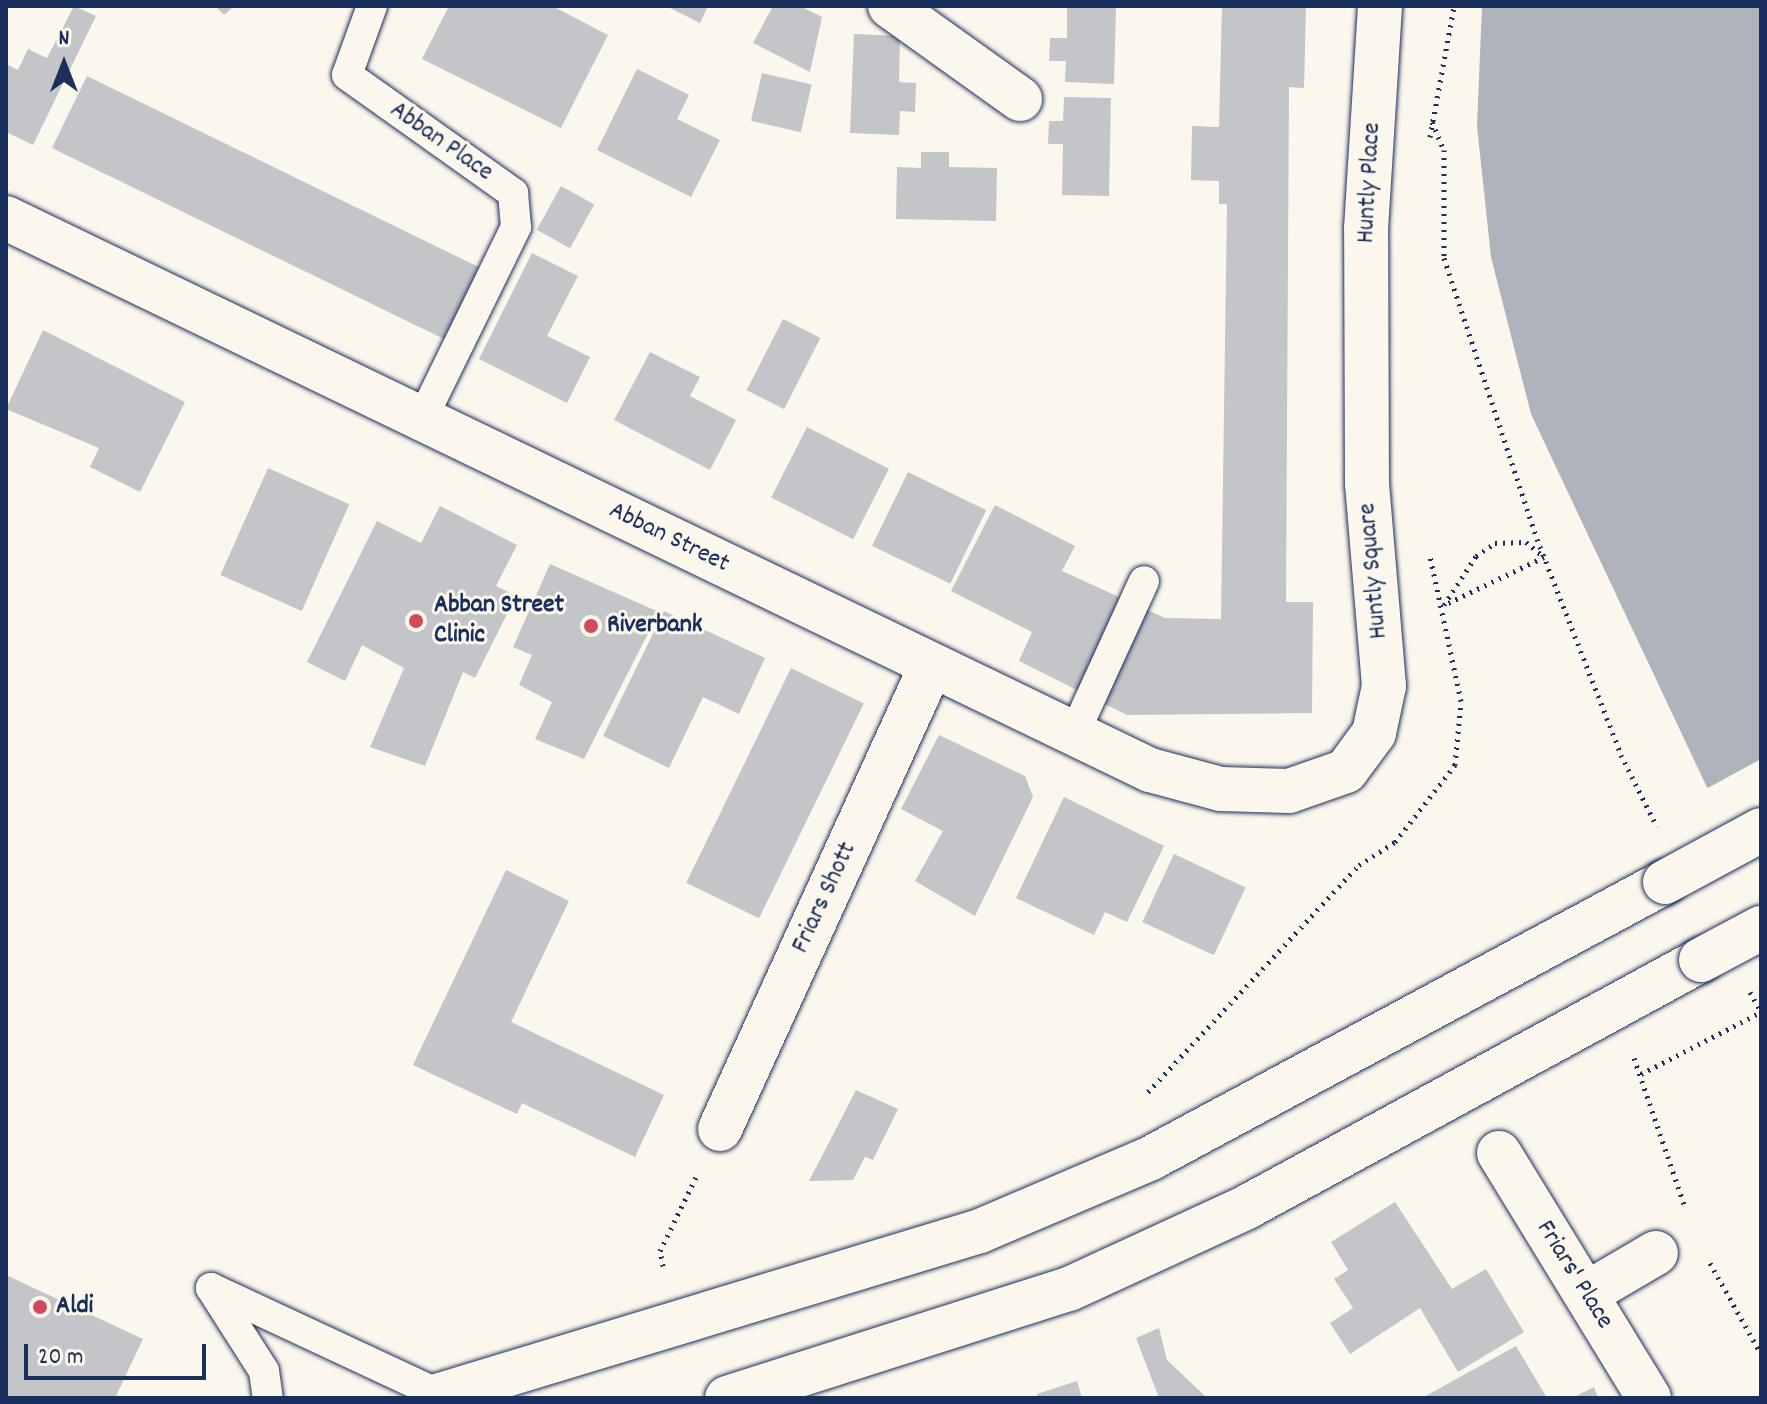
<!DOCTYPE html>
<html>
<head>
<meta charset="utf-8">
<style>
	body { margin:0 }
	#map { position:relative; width:1767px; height:1404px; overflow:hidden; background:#fbf7ec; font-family:Dekko,sans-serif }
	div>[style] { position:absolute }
	.water>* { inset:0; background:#afb3bb }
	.pier>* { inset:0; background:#fbf7ec }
	.building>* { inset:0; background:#c3c5c9; transform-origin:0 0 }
	.path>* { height:5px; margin-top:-2.5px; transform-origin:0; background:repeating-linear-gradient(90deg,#1b2f5e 0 2px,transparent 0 8px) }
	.roads { filter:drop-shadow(0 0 2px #1b2f5e) drop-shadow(0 0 2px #1b2f5e) }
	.service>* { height:30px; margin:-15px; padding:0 15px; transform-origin:15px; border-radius:15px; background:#fbf7ec }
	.minor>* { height:44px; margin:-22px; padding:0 22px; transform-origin:22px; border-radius:22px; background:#fbf7ec }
	.trunk>* { height:44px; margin:-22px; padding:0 22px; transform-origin:22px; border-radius:22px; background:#fbf7ec }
	.bridges { filter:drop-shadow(0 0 2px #1b2f5e) drop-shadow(0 0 2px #1b2f5e) }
	.trunk-bridge>* { height:44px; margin:-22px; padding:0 22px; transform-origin:22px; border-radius:22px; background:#fbf7ec }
	.dots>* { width:22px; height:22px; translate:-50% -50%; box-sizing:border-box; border:4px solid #fbf7ec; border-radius:50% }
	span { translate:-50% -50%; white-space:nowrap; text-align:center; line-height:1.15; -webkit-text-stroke:6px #fbf7ec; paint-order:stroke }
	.street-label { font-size:26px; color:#1b2f5e }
	.poi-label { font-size:26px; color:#1b2f5e; font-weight:700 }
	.left { translate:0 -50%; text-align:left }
	.frame { position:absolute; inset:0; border:8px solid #1b2f5e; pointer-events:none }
	.north { position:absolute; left:24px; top:24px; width:80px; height:80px; -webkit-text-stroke:6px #fbf7ec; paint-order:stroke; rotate:0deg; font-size:22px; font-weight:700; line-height:32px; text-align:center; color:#1b2f5e }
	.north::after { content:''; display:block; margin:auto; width:28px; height:36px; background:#1b2f5e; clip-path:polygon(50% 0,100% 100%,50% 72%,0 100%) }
	.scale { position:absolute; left:24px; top:1344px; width:182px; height:36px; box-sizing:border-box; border:4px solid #1b2f5e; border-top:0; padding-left:10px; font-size:24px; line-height:28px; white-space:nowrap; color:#1b2f5e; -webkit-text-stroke:6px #fbf7ec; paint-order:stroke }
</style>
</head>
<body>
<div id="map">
	<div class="water">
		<div style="clip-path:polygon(1482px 6px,1761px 6px,1761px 902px,1531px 414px,1491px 257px,1477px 126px)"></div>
	</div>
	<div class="pier">
		<div style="clip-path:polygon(1761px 759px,1761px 906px,1704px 790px)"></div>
	</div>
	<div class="building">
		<div style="clip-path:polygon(74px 6px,96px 16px,33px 145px,6px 132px,6px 64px,18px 70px,28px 49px,47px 58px)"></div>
		<div style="clip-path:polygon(215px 6px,234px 6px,224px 15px)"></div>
		<div style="clip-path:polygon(449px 6px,552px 6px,608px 35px,561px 128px,422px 59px)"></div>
		<div style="clip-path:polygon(666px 6px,708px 6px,700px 23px)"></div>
		<div style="clip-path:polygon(773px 6px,800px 6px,822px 17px,810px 72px,753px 43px)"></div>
		<div style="clip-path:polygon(1067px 6px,1116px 6px,1114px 84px,1065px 82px,1066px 61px,1049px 61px,1050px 38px,1067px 38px)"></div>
		<div style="clip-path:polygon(1222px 6px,1306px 6px,1304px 88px,1289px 87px,1286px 602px,1313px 602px,1312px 713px,1127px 715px,1019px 661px,1032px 632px,951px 591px,995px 505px,1075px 546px,1062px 571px,1165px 618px,1221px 619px,1227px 204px,1219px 204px,1219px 181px,1191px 180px,1192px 126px,1219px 127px)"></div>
		<div style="clip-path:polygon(854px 34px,900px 36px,899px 82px,916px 83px,915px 112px,900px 111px,899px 135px,850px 133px)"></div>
		<div style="clip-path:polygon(637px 69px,689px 95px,677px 119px,720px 140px,691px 197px,597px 150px)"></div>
		<div style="left:762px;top:73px;width:51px;height:49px;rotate:13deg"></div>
		<div style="left:87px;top:76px;width:447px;height:80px;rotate:26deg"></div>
		<div style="clip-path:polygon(1064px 97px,1111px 98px,1109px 196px,1062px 195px,1063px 144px,1048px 144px,1049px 121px,1063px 121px)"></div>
		<div style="clip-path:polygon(921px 152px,949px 152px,949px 167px,997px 168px,996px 221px,896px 219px,897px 167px,921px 168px)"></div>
		<div style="left:561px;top:186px;width:38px;height:50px;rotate:29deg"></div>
		<div style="clip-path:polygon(532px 253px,578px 276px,547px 336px,590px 357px,567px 403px,479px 359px)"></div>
		<div style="left:783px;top:319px;width:42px;height:80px;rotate:27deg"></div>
		<div style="clip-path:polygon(43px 330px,185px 402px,140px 492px,90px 467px,99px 448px,6px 409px)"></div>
		<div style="clip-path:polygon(650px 352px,700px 377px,690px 396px,736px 420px,710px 470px,614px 420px)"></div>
		<div style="left:807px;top:427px;width:92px;height:79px;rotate:27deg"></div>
		<div style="left:268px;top:468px;width:89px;height:117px;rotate:24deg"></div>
		<div style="left:908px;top:472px;width:87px;height:82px;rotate:26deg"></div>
		<div style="clip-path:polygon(440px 506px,517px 545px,496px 586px,516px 596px,475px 678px,463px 672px,425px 766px,370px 747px,404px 668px,362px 645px,345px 681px,307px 662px,377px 521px,421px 543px)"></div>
		<div style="clip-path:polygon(550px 564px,659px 612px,584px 759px,535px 739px,552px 702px,519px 685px,532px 655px,513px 647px)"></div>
		<div style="clip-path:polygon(664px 611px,765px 658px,739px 714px,703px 697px,669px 768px,603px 736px)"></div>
		<div style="left:791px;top:668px;width:81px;height:239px;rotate:26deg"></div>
		<div style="clip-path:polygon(939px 735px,1025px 776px,1033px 797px,975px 916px,915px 881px,943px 831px,901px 809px)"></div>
		<div style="clip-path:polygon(1064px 797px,1164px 846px,1127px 922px,1105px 912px,1094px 935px,1016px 898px)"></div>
		<div style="left:1174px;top:854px;width:79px;height:75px;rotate:25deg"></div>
		<div style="clip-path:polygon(506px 870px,569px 901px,511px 1022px,664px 1095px,635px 1157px,522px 1103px,517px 1114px,413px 1065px)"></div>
		<div style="clip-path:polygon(856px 1090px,898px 1109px,873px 1160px,865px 1157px,853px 1180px,809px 1181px)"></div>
		<div style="clip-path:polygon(1395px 1202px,1452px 1289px,1486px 1269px,1524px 1332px,1458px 1372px,1420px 1308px,1350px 1354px,1330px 1323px,1353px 1308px,1334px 1279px,1348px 1270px,1331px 1242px)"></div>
		<div style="clip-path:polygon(6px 1275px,143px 1339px,115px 1398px,6px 1398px)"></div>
		<div style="clip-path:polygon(1159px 1328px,1167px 1360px,1205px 1396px,1159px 1398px,1136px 1338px)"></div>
		<div style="clip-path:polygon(1516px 1346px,1547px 1398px,1422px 1398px)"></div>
		<div style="clip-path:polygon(1077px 1381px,1082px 1398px,1038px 1398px,1037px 1394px)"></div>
		<div style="clip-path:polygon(1594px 1387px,1598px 1398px,1572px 1398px)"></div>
	</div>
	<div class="path">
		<div style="left:1432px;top:122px;width:30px;rotate:67deg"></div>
		<div style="left:1444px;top:150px;width:108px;rotate:90deg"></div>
		<div style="left:1444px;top:258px;width:296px;rotate:71.7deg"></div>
		<div style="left:1537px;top:539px;width:232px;rotate:68.7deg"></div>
		<div style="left:1621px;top:755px;width:80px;rotate:63.4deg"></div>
		<div style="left:1430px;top:137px;width:133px;rotate:-79.6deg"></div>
		<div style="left:1526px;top:542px;width:23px;rotate:40deg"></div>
		<div style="left:1544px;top:557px;width:111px;rotate:154.4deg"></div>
		<div style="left:1444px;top:605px;width:59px;rotate:-56.9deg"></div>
		<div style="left:1476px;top:556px;width:23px;rotate:-34deg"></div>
		<div style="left:1495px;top:543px;width:31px;rotate:-2deg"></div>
		<div style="left:1750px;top:992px;width:23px;rotate:61deg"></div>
		<div style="left:1634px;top:1058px;width:157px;rotate:71.1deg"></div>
		<div style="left:1641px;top:1074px;width:135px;rotate:-27.3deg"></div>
		<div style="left:1148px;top:1092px;width:310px;rotate:-47.1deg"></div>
		<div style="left:1359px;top:865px;width:43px;rotate:-32.6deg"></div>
		<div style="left:1395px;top:842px;width:98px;rotate:-52.1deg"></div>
		<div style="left:1455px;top:765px;width:64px;rotate:-84.6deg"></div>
		<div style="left:1461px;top:701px;width:148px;rotate:-102.1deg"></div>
		<div style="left:1710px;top:1263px;width:104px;rotate:60.7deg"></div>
		<div style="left:663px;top:1266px;width:15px;rotate:-101deg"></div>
		<div style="left:660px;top:1251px;width:85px;rotate:-64deg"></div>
	</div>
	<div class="roads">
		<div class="service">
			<div style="left:372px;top:6px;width:73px;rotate:109.9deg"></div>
			<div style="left:347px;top:75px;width:204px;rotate:35.4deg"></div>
			<div style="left:513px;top:193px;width:34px;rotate:85deg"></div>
			<div style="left:516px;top:227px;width:212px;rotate:116.1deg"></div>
			<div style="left:1074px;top:734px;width:168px;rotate:-65.4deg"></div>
			<div style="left:211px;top:1288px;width:251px;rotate:25deg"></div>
			<div style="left:211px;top:1288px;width:98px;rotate:57.4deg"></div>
			<div style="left:264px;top:1371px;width:27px;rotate:82deg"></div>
		</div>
		<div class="minor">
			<div style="left:890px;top:6px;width:160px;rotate:35.6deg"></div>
			<div style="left:6px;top:218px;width:1270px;rotate:25.76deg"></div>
			<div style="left:1150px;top:770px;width:73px;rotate:15deg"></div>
			<div style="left:1221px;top:789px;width:68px;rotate:1.7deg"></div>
			<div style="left:1289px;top:791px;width:60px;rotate:-19.3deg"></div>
			<div style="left:1346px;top:771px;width:47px;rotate:-53.6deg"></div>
			<div style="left:1374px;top:733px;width:48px;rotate:-78deg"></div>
			<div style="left:1384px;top:686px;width:204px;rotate:-94.8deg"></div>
			<div style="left:1367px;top:483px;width:254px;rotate:-90.2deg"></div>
			<div style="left:1366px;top:229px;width:223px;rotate:-86.4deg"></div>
			<div style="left:720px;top:1129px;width:509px;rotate:-65.5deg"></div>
			<div style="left:1499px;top:1153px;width:287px;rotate:58.5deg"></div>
			<div style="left:1586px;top:1294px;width:81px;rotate:-30.4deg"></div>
		</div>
		<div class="trunk">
			<div style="left:430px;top:1398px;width:575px;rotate:-16.89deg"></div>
			<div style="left:980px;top:1231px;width:186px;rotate:-23.1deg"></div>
			<div style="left:1151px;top:1158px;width:583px;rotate:-28.23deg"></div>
			<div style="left:727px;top:1398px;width:359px;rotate:-17.7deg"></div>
			<div style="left:1069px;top:1289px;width:194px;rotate:-24.7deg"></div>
			<div style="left:1245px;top:1208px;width:519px;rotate:-28.54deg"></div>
		</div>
	</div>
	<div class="bridges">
		<div class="trunk-bridge">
			<div style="left:1665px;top:882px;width:109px;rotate:-28.4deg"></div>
			<div style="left:1701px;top:960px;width:68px;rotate:-28.1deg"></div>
		</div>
	</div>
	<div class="dots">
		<div style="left:416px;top:621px;background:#d1495b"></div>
		<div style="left:591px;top:626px;background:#d1495b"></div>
		<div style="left:40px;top:1307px;background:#d1495b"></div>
	</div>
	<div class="street-label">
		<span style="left:441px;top:142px;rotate:35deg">Abban Place</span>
		<span style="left:1370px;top:183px;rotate:-87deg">Huntly Place</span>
		<span style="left:669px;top:538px;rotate:26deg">Abban Street</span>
		<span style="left:1374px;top:571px;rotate:-95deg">Huntly Square</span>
		<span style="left:825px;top:898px;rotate:-65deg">Friars Shott</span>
		<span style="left:1574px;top:1275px;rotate:58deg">Friars' Place</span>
	</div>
	<div class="poi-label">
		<span class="left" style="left:434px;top:621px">Abban Street<br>Clinic</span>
		<span class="left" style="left:607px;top:626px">Riverbank</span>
		<span class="left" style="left:56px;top:1307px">Aldi</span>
	</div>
	<div class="frame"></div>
	<div class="north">N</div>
	<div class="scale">20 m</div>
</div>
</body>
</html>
